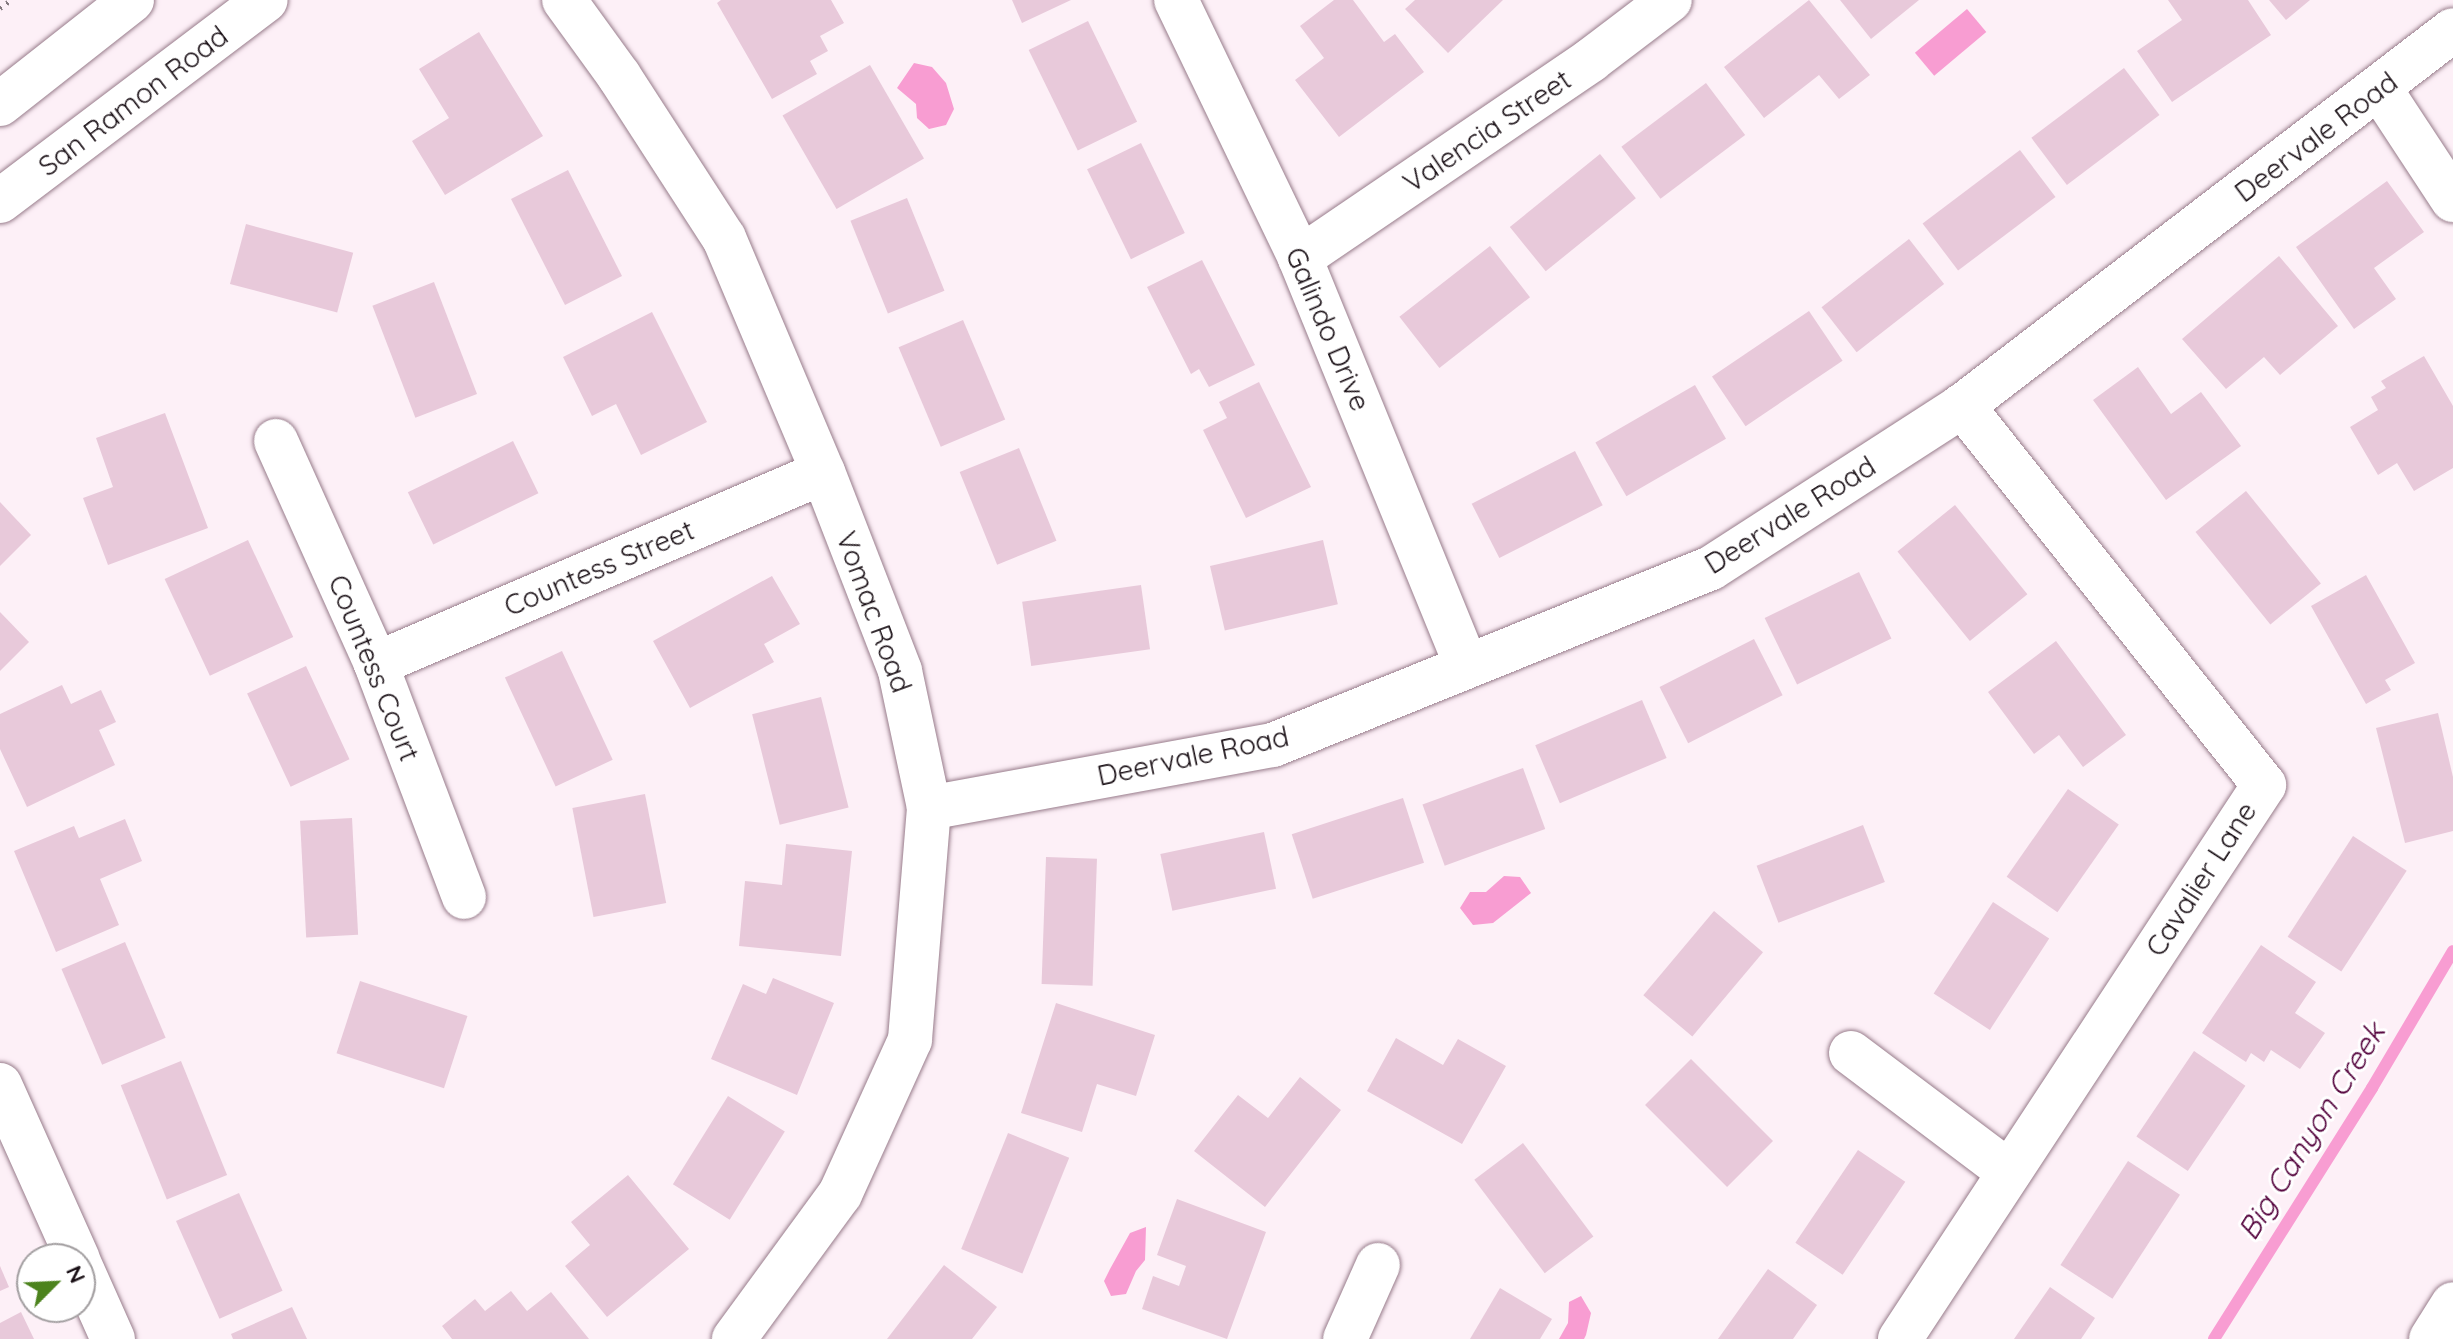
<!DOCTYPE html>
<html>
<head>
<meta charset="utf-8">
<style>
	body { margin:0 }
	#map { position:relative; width:2453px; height:1339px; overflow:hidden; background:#fdf0f7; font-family:Quicksand,sans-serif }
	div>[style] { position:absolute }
	.water>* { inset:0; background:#f89dd2; transform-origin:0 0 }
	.stream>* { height:12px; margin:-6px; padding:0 6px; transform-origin:6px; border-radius:6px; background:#f89dd2 }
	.building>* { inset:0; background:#e8c9da; transform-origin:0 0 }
	.path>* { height:5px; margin-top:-2.5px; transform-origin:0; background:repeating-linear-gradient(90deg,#84797f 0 2px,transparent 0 8px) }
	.roads { filter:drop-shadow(0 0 2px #987c8b) drop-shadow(0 0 2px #987c8b) }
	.minor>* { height:44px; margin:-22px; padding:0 22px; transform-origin:22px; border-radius:22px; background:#fff }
	.major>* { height:44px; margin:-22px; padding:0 22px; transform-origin:22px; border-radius:22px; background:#fff }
	.highway>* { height:44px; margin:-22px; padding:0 22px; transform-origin:22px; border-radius:22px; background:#fff }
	span { translate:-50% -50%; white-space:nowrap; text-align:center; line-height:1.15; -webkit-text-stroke:6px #fff; paint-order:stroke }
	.street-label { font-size:28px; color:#190f15 }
	.water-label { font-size:30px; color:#53023c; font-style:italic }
	.north { position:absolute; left:16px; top:1243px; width:80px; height:80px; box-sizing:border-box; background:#fff; border:2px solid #a39fa1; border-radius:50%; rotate:66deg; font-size:22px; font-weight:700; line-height:32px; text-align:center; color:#190f15 }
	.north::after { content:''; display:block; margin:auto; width:28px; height:36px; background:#4c831d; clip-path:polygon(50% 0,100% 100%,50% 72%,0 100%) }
</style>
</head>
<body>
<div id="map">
	<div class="water">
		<div style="left:1967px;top:9px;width:30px;height:68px;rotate:50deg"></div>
		<div style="clip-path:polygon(914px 63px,932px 67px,946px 83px,954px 109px,946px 125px,929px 129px,917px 118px,916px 104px,897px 88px)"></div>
		<div style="clip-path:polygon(1504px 876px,1520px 877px,1531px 893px,1493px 923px,1473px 925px,1460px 908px,1470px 892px,1486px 892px)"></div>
		<div style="clip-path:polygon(1146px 1227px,1145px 1260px,1136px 1271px,1126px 1294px,1111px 1296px,1104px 1281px,1110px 1269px,1130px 1233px)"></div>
		<div style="clip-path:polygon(1581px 1296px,1591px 1313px,1586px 1335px,1584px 1339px,1559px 1339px,1568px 1323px,1569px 1302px)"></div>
	</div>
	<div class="stream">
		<div style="left:2214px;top:1339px;width:297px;rotate:-57.8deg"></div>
		<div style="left:2372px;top:1088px;width:159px;rotate:-59.4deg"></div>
	</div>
	<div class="building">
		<div style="clip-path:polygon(721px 0,831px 0,844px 23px,820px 36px,828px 51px,810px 61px,817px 74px,772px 99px,717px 3px)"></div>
		<div style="clip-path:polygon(1012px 0,1071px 0,1022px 23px)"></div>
		<div style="clip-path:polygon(1334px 0,1353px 0,1384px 42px,1395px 34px,1424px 72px,1339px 137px,1295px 80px,1324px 58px,1300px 26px)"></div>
		<div style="clip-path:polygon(1415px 0,1503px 0,1448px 53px,1405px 9px)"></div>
		<div style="clip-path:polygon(1809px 0,1870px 75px,1839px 99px,1819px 75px,1764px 118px,1724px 67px)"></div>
		<div style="clip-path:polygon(1840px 0,1919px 0,1871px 39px)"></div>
		<div style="clip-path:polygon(2168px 0,2248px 0,2271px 35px,2172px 102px,2137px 51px,2182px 20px)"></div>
		<div style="clip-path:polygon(2269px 0,2310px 0,2286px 20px)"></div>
		<div style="left:1088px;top:21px;width:112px;height:66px;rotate:64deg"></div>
		<div style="clip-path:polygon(479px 32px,543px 136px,445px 195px,412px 141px,449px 118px,419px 69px)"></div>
		<div style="left:870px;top:65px;width:108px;height:101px;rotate:60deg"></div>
		<div style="left:2124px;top:68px;width:59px;height:116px;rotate:53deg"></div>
		<div style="left:1706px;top:83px;width:65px;height:106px;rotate:53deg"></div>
		<div style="left:1141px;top:143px;width:100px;height:60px;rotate:64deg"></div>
		<div style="left:2020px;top:150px;width:59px;height:122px;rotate:53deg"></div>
		<div style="left:1600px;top:154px;width:57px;height:116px;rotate:51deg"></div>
		<div style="left:568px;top:170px;width:119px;height:64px;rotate:63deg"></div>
		<div style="clip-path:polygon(2387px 181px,2424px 232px,2374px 268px,2396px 299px,2354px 329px,2296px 247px)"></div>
		<div style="left:907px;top:198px;width:100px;height:61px;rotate:68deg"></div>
		<div style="left:246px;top:224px;width:111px;height:62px;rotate:15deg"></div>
		<div style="left:1909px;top:239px;width:57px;height:111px;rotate:52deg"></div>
		<div style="left:1490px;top:246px;width:65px;height:115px;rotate:52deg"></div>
		<div style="clip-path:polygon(2279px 256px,2338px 326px,2280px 375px,2264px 357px,2226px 389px,2182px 339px)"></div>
		<div style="clip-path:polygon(1202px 260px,1255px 365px,1209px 387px,1199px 369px,1191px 374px,1147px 287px)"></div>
		<div style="left:434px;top:282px;width:120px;height:66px;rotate:69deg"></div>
		<div style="left:1809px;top:311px;width:60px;height:117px;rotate:56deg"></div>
		<div style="clip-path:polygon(652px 312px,707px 422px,641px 455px,616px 404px,592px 416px,563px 357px)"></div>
		<div style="left:963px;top:320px;width:108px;height:70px;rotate:67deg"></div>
		<div style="clip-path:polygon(2424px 356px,2453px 406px,2453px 468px,2414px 491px,2397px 463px,2378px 475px,2350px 427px,2378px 410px,2371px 397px,2386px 388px,2381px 381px)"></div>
		<div style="clip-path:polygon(2138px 367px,2171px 414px,2201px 392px,2241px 446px,2166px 500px,2093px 400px)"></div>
		<div style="clip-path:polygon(1259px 382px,1311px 487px,1246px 518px,1203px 430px,1227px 418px,1219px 402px)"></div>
		<div style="left:1695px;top:385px;width:62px;height:115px;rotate:60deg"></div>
		<div style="clip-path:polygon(165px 413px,208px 528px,108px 565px,83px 498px,113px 487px,96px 438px)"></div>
		<div style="left:513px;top:441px;width:58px;height:117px;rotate:64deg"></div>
		<div style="left:1019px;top:448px;width:100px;height:64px;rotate:68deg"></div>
		<div style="left:1575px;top:451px;width:61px;height:116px;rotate:63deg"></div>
		<div style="left:2246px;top:491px;width:119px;height:65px;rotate:51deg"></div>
		<div style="clip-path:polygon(0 502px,31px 535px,0 566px)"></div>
		<div style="left:1955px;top:505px;width:115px;height:74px;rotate:51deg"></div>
		<div style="left:248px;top:540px;width:107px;height:92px;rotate:65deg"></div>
		<div style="left:1323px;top:540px;width:66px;height:116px;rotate:77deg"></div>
		<div style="left:1859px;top:572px;width:74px;height:105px;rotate:64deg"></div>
		<div style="clip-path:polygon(2366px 575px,2415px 663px,2385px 680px,2391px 690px,2366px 704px,2311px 606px)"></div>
		<div style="clip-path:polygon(772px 576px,800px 624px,764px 644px,774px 662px,690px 708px,653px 641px)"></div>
		<div style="left:1141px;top:585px;width:65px;height:120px;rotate:82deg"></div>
		<div style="clip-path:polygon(0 612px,29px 642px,0 671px)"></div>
		<div style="left:1754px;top:639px;width:63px;height:106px;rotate:63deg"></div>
		<div style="clip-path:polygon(2056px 641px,2126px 735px,2083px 767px,2059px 735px,2034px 754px,1988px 692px)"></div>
		<div style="left:562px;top:651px;width:120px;height:63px;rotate:65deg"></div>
		<div style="left:306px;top:666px;width:103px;height:65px;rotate:65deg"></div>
		<div style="clip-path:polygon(62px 685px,71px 704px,101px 690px,116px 722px,99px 730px,115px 765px,27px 807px,0 749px,0 714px)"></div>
		<div style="left:821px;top:697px;width:114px;height:71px;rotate:76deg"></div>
		<div style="left:1642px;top:700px;width:63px;height:116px;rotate:67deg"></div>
		<div style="clip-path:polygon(2438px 713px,2453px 777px,2453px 831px,2405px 843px,2376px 728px)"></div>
		<div style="left:1523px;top:768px;width:65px;height:107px;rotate:70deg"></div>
		<div style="left:2068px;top:789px;width:62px;height:107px;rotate:35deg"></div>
		<div style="left:645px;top:794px;width:111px;height:74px;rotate:79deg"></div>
		<div style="left:1403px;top:798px;width:68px;height:117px;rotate:72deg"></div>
		<div style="left:352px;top:818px;width:117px;height:52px;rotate:87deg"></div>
		<div style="clip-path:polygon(125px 819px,142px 861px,100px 879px,119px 925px,56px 952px,14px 851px,74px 826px,79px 838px)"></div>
		<div style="left:1863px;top:825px;width:61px;height:114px;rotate:69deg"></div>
		<div style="left:1264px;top:832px;width:58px;height:106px;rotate:78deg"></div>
		<div style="left:2353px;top:836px;width:64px;height:120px;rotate:33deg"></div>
		<div style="clip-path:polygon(786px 844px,852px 851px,841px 956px,739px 946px,745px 881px,782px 885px)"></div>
		<div style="left:1046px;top:857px;width:51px;height:127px;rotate:2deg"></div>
		<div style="left:1993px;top:902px;width:67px;height:109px;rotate:33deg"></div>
		<div style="left:1714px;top:911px;width:64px;height:110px;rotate:40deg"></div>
		<div style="left:125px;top:942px;width:104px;height:69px;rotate:67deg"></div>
		<div style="clip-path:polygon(2261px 945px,2316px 982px,2295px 1013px,2325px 1033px,2300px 1069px,2271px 1050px,2264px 1062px,2251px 1053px,2246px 1062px,2202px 1033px)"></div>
		<div style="clip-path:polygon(773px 978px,834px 1003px,797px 1095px,711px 1059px,743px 984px,766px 994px)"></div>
		<div style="left:360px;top:981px;width:113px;height:76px;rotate:18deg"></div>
		<div style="clip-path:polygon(1056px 1003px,1155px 1035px,1136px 1096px,1097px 1084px,1082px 1132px,1021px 1113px)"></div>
		<div style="clip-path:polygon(1396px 1038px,1443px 1065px,1458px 1039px,1506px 1066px,1462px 1144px,1367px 1091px)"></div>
		<div style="left:2194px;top:1051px;width:62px;height:103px;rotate:34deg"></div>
		<div style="left:1691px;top:1059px;width:116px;height:65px;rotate:45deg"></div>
		<div style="left:181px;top:1061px;width:123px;height:65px;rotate:68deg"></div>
		<div style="clip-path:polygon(1300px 1077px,1341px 1110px,1265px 1207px,1194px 1151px,1238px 1095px,1268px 1118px)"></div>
		<div style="left:728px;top:1096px;width:67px;height:104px;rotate:32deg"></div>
		<div style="left:1008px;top:1133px;width:66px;height:125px;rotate:22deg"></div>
		<div style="left:1523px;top:1143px;width:117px;height:61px;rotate:53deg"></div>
		<div style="left:1858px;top:1150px;width:57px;height:112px;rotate:34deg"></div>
		<div style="left:2128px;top:1161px;width:62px;height:124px;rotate:33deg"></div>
		<div style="clip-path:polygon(628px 1175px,689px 1249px,607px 1317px,565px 1266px,590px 1245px,571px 1222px)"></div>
		<div style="left:239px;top:1193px;width:107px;height:69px;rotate:66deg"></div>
		<div style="clip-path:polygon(1177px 1199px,1266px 1232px,1227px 1339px,1142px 1309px,1153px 1276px,1179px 1286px,1186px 1266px,1157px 1255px)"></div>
		<div style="clip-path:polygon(944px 1265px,997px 1307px,972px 1339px,887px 1339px)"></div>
		<div style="clip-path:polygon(0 1266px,9px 1287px,0 1291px)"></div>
		<div style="clip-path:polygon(1768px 1269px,1817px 1305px,1793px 1339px,1718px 1339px)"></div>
		<div style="clip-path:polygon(2050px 1287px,2095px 1318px,2081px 1339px,2014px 1339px)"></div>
		<div style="clip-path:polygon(1500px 1288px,1552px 1319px,1540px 1339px,1470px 1339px)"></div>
		<div style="clip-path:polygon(511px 1291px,527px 1311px,551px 1292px,589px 1339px,452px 1339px,442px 1326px,475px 1299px,485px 1311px)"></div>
		<div style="clip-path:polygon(292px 1307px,307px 1339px,233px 1339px,231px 1334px)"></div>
		<div style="clip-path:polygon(21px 1312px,34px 1339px,0 1339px,0 1323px)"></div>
	</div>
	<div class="path">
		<div style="left:0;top:8px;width:14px;rotate:-36deg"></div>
	</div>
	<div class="roads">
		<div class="minor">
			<div style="left:564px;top:0;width:94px;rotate:54.1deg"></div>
			<div style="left:619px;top:76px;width:193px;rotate:57.1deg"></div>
			<div style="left:724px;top:238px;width:254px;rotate:67.1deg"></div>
			<div style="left:823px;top:472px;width:213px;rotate:68.8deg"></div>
			<div style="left:900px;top:671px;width:140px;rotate:78deg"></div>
			<div style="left:929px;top:808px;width:233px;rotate:94.7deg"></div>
			<div style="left:910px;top:1040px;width:169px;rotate:114.4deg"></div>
			<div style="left:840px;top:1194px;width:180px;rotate:126.2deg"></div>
			<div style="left:1176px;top:0;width:286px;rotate:64.3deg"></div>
			<div style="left:1300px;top:258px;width:440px;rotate:67.8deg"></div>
			<div style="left:2380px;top:89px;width:133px;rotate:56.7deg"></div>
			<div style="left:1300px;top:258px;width:352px;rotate:-34.2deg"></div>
			<div style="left:1591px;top:60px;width:99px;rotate:-37.2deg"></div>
			<div style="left:276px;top:441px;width:244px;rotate:65.8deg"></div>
			<div style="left:376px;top:664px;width:249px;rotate:69.3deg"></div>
			<div style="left:376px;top:664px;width:486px;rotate:-23.2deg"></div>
			<div style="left:929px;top:808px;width:350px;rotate:-10.4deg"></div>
			<div style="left:1273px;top:745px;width:472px;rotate:-22deg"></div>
			<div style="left:1711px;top:568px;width:299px;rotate:-32.8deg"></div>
			<div style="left:1962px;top:406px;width:618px;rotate:-37.44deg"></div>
			<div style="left:1851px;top:1053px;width:198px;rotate:37deg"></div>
			<div style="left:0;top:1085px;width:191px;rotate:65.9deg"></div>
			<div style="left:80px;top:1265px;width:81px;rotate:66deg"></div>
			<div style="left:1345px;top:1339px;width:81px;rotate:-66deg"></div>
			<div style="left:1900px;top:1339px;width:663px;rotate:-56.69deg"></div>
			<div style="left:2264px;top:785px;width:485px;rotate:-128.5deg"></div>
		</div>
		<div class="major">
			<div style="left:0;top:104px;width:168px;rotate:-38.2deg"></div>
			<div style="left:0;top:201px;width:333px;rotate:-37.1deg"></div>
		</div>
		<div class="highway">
			<div style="left:2431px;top:1339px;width:41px;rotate:-57.8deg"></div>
		</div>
	</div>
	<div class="street-label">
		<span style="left:133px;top:101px;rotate:-37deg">San Ramon Road</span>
		<span style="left:1487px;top:131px;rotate:-34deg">Valencia Street</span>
		<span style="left:2316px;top:137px;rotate:-37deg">Deervale Road</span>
		<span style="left:1328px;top:329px;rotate:67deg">Galindo Drive</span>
		<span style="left:1790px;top:515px;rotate:-32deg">Deervale Road</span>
		<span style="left:599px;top:568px;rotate:-23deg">Countess Street</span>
		<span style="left:874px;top:612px;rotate:70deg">Vomac Road</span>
		<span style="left:374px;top:668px;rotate:68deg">Countess Court</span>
		<span style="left:1193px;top:756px;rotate:-12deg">Deervale Road</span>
		<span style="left:2201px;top:879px;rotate:-57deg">Cavalier Lane</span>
	</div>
	<div class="water-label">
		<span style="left:2311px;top:1131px;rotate:-58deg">Big Canyon Creek</span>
	</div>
	<div class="north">N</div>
</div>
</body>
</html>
